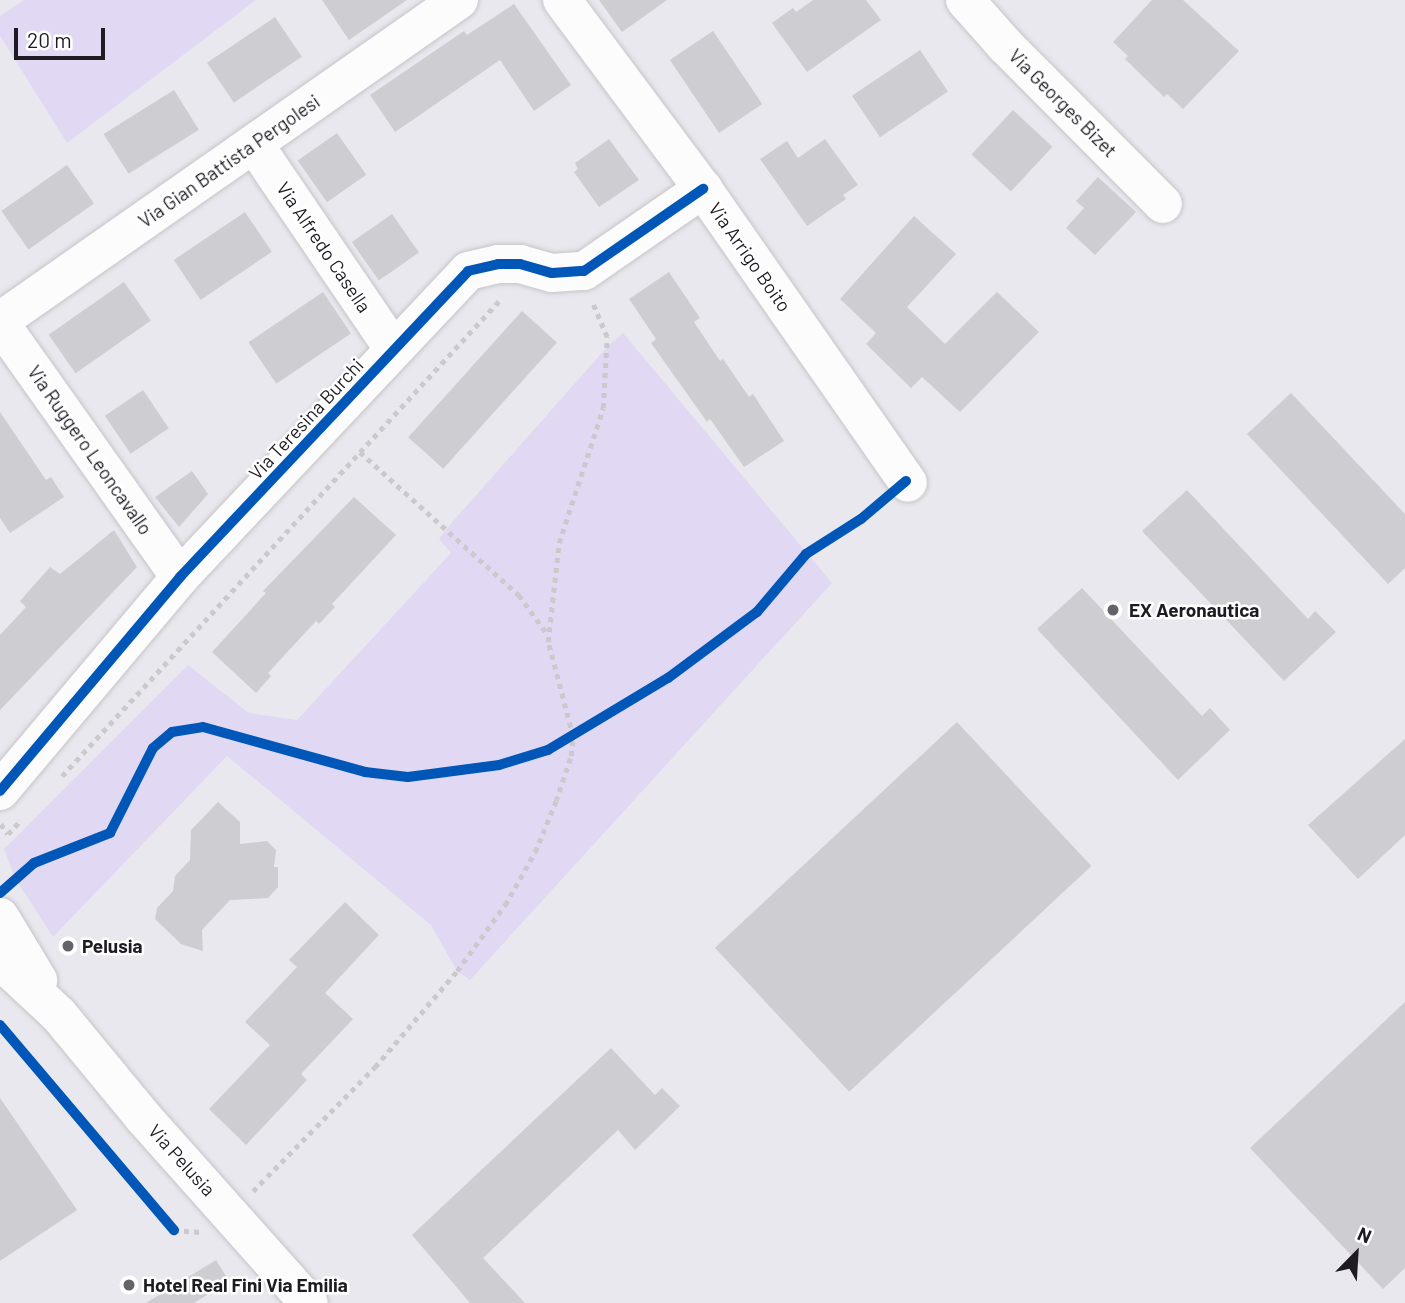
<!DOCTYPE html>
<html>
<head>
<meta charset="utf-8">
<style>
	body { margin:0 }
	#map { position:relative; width:1405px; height:1303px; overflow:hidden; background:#e9e8ee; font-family:Barlow,sans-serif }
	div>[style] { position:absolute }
	.green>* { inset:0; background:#e1d9f4 }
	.building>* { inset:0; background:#cecdd2; transform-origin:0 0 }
	.path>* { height:4.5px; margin-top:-2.25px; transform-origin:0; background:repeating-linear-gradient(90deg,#cac9cb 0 5px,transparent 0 10px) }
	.roads { filter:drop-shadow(0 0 2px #c6c4ca) drop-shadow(0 0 2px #c6c4ca) }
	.minor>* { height:38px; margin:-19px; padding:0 19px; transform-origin:19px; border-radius:19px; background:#fcfcfc }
	.cycleway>* { height:10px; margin:-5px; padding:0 5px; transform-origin:5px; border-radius:5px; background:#0057b8 }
	.dots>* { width:19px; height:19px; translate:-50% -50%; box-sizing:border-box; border:4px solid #fff; border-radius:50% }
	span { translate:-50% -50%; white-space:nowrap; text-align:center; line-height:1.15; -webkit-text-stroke:5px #fff; paint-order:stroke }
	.street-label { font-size:19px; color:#1e1c22 }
	.poi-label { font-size:19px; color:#1e1c22; font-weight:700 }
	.left { translate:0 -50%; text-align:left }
	.north { position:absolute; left:1321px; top:1219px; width:70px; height:70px; -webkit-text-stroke:5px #fff; paint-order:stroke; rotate:24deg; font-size:19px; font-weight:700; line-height:28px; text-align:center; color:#1e1c22 }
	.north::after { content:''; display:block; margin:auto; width:24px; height:32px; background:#1e1c22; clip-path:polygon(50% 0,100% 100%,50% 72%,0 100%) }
	.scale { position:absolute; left:14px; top:28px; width:91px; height:32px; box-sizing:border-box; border:4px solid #1e1c22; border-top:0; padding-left:9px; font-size:21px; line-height:24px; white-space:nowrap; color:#1e1c22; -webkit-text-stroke:5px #fff; paint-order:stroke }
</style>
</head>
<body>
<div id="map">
	<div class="green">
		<div style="clip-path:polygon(24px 0,256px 0,67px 143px,0 36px,0 16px)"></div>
		<div style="clip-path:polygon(623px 333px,832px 583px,470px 980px,457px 971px,431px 925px,227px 756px,53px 937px,16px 880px,4px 849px,188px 665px,249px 713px,297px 720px,451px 553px,439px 539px,455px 519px,607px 347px)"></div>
	</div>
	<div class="building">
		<div style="clip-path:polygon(322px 0,407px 0,349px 40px)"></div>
		<div style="clip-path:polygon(599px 0,667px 0,622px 32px)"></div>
		<div style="clip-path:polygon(813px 0,866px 0,881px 20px,807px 72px,772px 23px,793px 8px,796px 12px)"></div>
		<div style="clip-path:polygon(1152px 0,1183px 0,1239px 51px,1183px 109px,1167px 94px,1164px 97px,1125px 59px,1128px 56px,1113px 42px)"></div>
		<div style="clip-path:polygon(514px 4px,571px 85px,534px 111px,500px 60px,395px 132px,370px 95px,464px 31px,467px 35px)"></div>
		<div style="left:275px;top:17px;width:48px;height:82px;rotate:56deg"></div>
		<div style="left:713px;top:31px;width:88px;height:52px;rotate:56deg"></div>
		<div style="left:920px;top:50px;width:50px;height:82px;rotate:56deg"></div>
		<div style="left:174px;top:90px;width:47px;height:83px;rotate:58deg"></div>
		<div style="left:1013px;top:110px;width:54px;height:61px;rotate:43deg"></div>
		<div style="left:337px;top:133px;width:51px;height:48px;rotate:55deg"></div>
		<div style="clip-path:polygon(609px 139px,639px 180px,599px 207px,574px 172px,578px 169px,575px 163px)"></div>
		<div style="clip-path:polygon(825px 139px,858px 185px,843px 195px,846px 199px,807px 226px,760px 159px,787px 141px,798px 158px)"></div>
		<div style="left:67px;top:165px;width:47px;height:80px;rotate:55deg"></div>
		<div style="clip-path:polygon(1098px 177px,1136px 212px,1095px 255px,1066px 228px,1084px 208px,1076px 201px)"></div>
		<div style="left:245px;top:212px;width:48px;height:86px;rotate:56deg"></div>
		<div style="left:392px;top:214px;width:47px;height:49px;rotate:55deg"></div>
		<div style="clip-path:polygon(914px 216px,956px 254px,907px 307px,945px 344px,997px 292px,1039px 332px,960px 412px,922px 377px,911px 388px,866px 344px,876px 333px,840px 299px)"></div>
		<div style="clip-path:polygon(669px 272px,700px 318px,694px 322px,720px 361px,723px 359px,749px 397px,753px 394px,784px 441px,744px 467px,710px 419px,707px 422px,651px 343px,656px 339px,629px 299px)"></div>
		<div style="left:124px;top:282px;width:47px;height:92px;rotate:55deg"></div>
		<div style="left:323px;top:292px;width:50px;height:90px;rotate:56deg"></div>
		<div style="left:522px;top:311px;width:47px;height:170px;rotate:42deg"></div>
		<div style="left:143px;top:390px;width:46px;height:46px;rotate:56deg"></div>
		<div style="clip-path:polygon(1291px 393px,1405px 514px,1405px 568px,1388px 584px,1247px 434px)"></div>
		<div style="clip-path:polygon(0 412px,46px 480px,51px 477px,64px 497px,10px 533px,0 518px)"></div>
		<div style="clip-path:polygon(192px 471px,208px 494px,179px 527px,155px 497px)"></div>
		<div style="clip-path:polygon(1187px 490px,1308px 619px,1315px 611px,1336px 632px,1284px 681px,1142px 531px)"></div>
		<div style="clip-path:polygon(354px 497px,396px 535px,332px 604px,335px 607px,319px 624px,316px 621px,268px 673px,271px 676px,256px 693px,212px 652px,266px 593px,263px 591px)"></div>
		<div style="clip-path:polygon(114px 530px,137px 567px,0 710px,0 635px,26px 607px,20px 601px,50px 567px,60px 574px)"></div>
		<div style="clip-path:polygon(1082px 588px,1202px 716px,1210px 708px,1230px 730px,1178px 780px,1037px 629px)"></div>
		<div style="left:957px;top:722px;width:197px;height:331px;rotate:47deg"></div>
		<div style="clip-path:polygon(1405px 739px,1405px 835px,1358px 879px,1308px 825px)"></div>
		<div style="clip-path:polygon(218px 802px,240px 822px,240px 844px,267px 841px,276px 850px,274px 867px,278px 867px,278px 887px,268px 898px,230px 900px,202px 930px,203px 951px,181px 944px,155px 919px,157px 908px,173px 891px,175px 876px,190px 860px,191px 830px)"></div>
		<div style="clip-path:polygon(345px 902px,379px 935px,325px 993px,353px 1019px,301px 1074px,307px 1080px,246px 1145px,209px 1109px,270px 1045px,245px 1022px,297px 967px,289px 960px)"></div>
		<div style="clip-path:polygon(1405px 1002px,1405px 1268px,1383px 1289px,1250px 1148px)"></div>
		<div style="clip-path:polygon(611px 1048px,655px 1095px,662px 1088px,680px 1106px,635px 1150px,618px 1130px,483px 1258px,525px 1303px,470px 1303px,412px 1235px)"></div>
		<div style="clip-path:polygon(0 1098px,77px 1210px,0 1261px)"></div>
		<div style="clip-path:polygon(216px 1260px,229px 1281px,194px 1303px,146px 1303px)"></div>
	</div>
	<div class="path">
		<div style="left:360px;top:452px;width:214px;rotate:42deg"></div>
		<div style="left:519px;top:595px;width:49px;rotate:54.1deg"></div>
		<div style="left:62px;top:776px;width:645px;rotate:-47.39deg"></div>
		<div style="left:1px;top:824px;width:12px;rotate:55deg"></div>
		<div style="left:8px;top:834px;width:18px;rotate:-47deg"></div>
		<div style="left:253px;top:1191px;width:174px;rotate:-45.5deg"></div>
		<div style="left:375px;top:1067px;width:126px;rotate:-49.5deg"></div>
		<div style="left:457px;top:971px;width:82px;rotate:-54deg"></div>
		<div style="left:505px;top:905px;width:61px;rotate:-60.5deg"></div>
		<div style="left:535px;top:852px;width:55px;rotate:-67.6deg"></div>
		<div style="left:556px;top:801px;width:47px;rotate:-71.6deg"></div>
		<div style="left:571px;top:756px;width:19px;rotate:-84deg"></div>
		<div style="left:573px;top:737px;width:98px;rotate:-104.7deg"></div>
		<div style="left:548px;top:642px;width:100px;rotate:-83.7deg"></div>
		<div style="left:559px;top:543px;width:142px;rotate:-71.9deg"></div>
		<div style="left:603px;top:408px;width:71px;rotate:-86.8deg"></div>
		<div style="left:607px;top:337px;width:38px;rotate:-113deg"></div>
		<div style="left:174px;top:1230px;width:27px;rotate:4deg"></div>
	</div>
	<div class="roads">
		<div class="minor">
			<div style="left:562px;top:0;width:236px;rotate:53.3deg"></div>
			<div style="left:703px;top:189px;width:358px;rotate:55.1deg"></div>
			<div style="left:965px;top:0;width:60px;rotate:48.4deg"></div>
			<div style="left:1005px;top:45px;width:224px;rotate:45.2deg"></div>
			<div style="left:254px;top:144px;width:249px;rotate:55.8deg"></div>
			<div style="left:0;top:321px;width:560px;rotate:-34.97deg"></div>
			<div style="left:0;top:323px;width:311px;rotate:54.7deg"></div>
			<div style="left:0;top:791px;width:280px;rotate:-49.9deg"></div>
			<div style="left:180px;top:577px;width:420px;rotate:-46.7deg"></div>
			<div style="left:468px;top:271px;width:31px;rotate:-13deg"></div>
			<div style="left:498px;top:264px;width:22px"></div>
			<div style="left:520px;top:264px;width:33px;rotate:16deg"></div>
			<div style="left:552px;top:273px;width:32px;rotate:-4deg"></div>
			<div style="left:584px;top:271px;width:145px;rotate:-34.6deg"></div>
			<div style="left:0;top:917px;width:74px;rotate:58.9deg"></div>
			<div style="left:0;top:960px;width:81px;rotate:43deg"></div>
			<div style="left:59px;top:1015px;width:132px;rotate:50.5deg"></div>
			<div style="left:143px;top:1117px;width:249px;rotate:48.3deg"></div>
		</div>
	</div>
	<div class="cycleway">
		<div style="left:0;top:791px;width:280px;rotate:-49.9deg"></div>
		<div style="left:180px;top:577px;width:420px;rotate:-46.7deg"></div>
		<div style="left:468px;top:271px;width:31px;rotate:-13deg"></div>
		<div style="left:498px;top:264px;width:22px"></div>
		<div style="left:520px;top:264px;width:33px;rotate:16deg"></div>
		<div style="left:552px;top:273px;width:32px;rotate:-4deg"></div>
		<div style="left:584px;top:271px;width:145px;rotate:-34.6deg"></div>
		<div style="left:0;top:893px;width:45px;rotate:-41.4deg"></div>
		<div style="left:34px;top:863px;width:82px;rotate:-21.5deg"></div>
		<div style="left:110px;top:833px;width:95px;rotate:-63.2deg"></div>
		<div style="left:153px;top:748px;width:25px;rotate:-40deg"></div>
		<div style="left:172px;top:732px;width:31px;rotate:-9deg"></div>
		<div style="left:203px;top:727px;width:168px;rotate:15.5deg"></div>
		<div style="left:365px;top:772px;width:43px;rotate:6.6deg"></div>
		<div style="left:408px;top:777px;width:92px;rotate:-7.5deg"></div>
		<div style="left:499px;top:765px;width:51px;rotate:-17deg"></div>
		<div style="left:548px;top:750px;width:140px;rotate:-31deg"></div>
		<div style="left:668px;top:678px;width:111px;rotate:-36.6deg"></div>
		<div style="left:757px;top:612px;width:76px;rotate:-49.8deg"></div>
		<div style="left:806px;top:554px;width:65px;rotate:-32.5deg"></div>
		<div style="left:861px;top:519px;width:59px;rotate:-40.2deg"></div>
		<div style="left:0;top:1025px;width:269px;rotate:49.7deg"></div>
	</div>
	<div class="dots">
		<div style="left:1113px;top:610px;background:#656369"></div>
		<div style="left:68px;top:946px;background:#656369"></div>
		<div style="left:129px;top:1285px;background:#656369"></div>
	</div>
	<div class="street-label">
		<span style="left:1063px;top:103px;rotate:45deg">Via Georges Bizet</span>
		<span style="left:229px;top:161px;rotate:-35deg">Via Gian Battista Pergolesi</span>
		<span style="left:324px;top:247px;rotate:56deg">Via Alfredo Casella</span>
		<span style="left:750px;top:257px;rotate:55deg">Via Arrigo Boito</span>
		<span style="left:306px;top:419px;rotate:-47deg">Via Teresina Burchi</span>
		<span style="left:90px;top:450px;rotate:55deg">Via Ruggero Leoncavallo</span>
		<span style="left:182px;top:1160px;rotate:48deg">Via Pelusia</span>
	</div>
	<div class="poi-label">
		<span class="left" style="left:1129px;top:610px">EX Aeronautica</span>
		<span class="left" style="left:82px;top:946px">Pelusia</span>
		<span class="left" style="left:143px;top:1285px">Hotel Real Fini Via Emilia</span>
	</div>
	<div class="north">N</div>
	<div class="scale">20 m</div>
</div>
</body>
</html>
